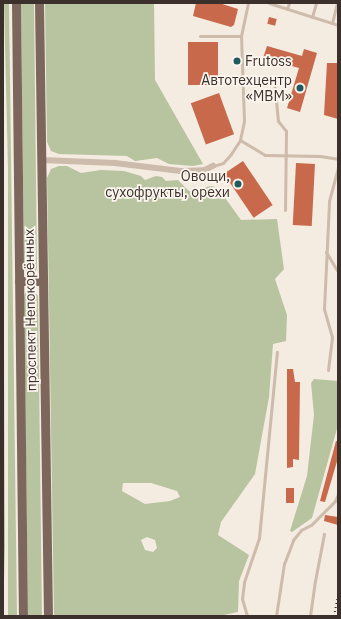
<!DOCTYPE html>
<html>
<head>
<meta charset="utf-8">
<style>
	body { margin:0 }
	#map { position:relative; width:341px; height:619px; overflow:hidden; background:#f4ebe1; font-family:"IBM Plex Sans",sans-serif }
	div>[style] { position:absolute }
	.green>* { inset:0; background:#b8c4a0 }
	.building>* { inset:0; background:#c8694b; transform-origin:0 0 }
	.service>* { height:3px; margin:-1.5px; padding:0 1.5px; transform-origin:1.5px; border-radius:1.5px; background:#cdbbac }
	.minor>* { height:5.5px; margin:-2.75px; padding:0 2.75px; transform-origin:2.75px; border-radius:2.75px; background:#cdbbac }
	.primary>* { height:9px; margin:-4.5px; padding:0 4.5px; transform-origin:4.5px; border-radius:4.5px; background:#7d675c }
	.rail>* { height:2px; margin-top:-1px; transform-origin:0; background:repeating-linear-gradient(90deg,#3b302b 0 1px,transparent 0 4px) }
	.dots>* { width:11px; height:11px; translate:-50% -50%; box-sizing:border-box; border:2px solid #fbf5ee; border-radius:50% }
	span { translate:-50% -50%; white-space:nowrap; text-align:center; line-height:1.15; -webkit-text-stroke:3.5px #fbf5ee; paint-order:stroke }
	.poi-label { font-size:14px; color:#3b302b }
	.left { translate:0 -50%; text-align:left }
	.right { translate:-100% -50%; text-align:right }
	.street-label { font-size:14px; color:#3b302b }
	.frame { position:absolute; inset:0; border:4px solid #3b302b; pointer-events:none }
</style>
</head>
<body>
<div id="map">
	<div class="green">
		<div style="clip-path:polygon(4px 3px,9px 3px,17px 616px,8px 616px,8px 169px)"></div>
		<div style="clip-path:polygon(21px 3px,34px 3px,37px 268px,36px 271px,31px 274px,27px 273px,24px 267px)"></div>
		<div style="clip-path:polygon(45px 3px,154px 3px,155px 80px,203px 164px,193px 166px,169px 164px,157px 158px,135px 161px,127px 156px,59px 154px,51px 151px,47px 142px)"></div>
		<div style="clip-path:polygon(3px 135px,5px 547px,3px 616px)"></div>
		<div style="clip-path:polygon(evenodd,59px 166px,67px 166px,81px 173px,101px 170px,124px 171px,141px 176px,145px 180px,156px 176px,162px 177px,166px 181px,178px 180px,189px 191px,203px 191px,206px 187px,212px 186px,218px 188px,241px 220px,277px 219px,284px 269px,275px 279px,287px 315px,286px 341px,273px 344px,269px 397px,255px 474px,221px 522px,218px 535px,249px 555px,239px 581px,238px 612px,219px 616px,54px 616px,47px 178px,51px 169px,59px 166px,151px 483px,177px 491px,180px 497px,170px 501px,145px 504px,122px 491px,123px 483px,151px 483px,59px 166px,147px 537px,155px 540px,157px 548px,153px 552px,145px 550px,141px 540px,147px 537px)"></div>
		<div style="clip-path:polygon(31px 290px,34px 291px,38px 296px,42px 616px,28px 616px,24px 297px,25px 293px)"></div>
		<div style="clip-path:polygon(314px 379px,338px 381px,338px 425px,312px 518px,292px 532px,290px 531px,307px 476px,314px 415px,311px 383px)"></div>
	</div>
	<div class="building">
		<div style="clip-path:polygon(196px 3px,219px 3px,238px 9px,234px 25px,231px 27px,193px 16px)"></div>
		<div style="left:269px;top:17px;width:8px;height:7px;rotate:14deg"></div>
		<div style="left:188px;top:42px;width:30px;height:43px"></div>
		<div style="clip-path:polygon(267px 46px,302px 56px,304px 49px,317px 53px,300px 112px,287px 108px,299px 68px,263px 58px)"></div>
		<div style="clip-path:polygon(327px 63px,338px 63px,338px 119px,324px 115px)"></div>
		<div style="left:219px;top:93px;width:44px;height:30px;rotate:70deg"></div>
		<div style="left:243px;top:161px;width:53px;height:23px;rotate:56deg"></div>
		<div style="left:296px;top:163px;width:19px;height:62px;rotate:3deg"></div>
		<div style="clip-path:polygon(287px 369px,293px 369px,295px 382px,300px 382px,299px 460px,293px 459px,293px 467px,287px 468px)"></div>
		<div style="clip-path:polygon(336px 441px,338px 441px,338px 458px,325px 502px,320px 501px)"></div>
		<div style="left:286px;top:488px;width:8px;height:15px"></div>
		<div style="clip-path:polygon(325px 515px,338px 517px,338px 525px,324px 521px)"></div>
	</div>
	<div class="service">
		<div style="left:269px;top:3px;width:72px;rotate:17.7deg"></div>
		<div style="left:287px;top:9px;width:6px;rotate:-72deg"></div>
		<div style="left:312px;top:17px;width:15px;rotate:-74deg"></div>
		<div style="left:332px;top:23px;width:21px;rotate:-76deg"></div>
		<div style="left:200px;top:36px;width:41px"></div>
		<div style="left:274px;top:81px;width:40px;rotate:84.3deg"></div>
		<div style="left:278px;top:121px;width:13px;rotate:51deg"></div>
		<div style="left:286px;top:131px;width:79px;rotate:90.7deg"></div>
		<div style="left:240px;top:140px;width:29px;rotate:31deg"></div>
		<div style="left:265px;top:155px;width:55px;rotate:1deg"></div>
		<div style="left:320px;top:156px;width:18px;rotate:9deg"></div>
		<div style="left:213px;top:166px;width:10px;rotate:-17deg"></div>
		<div style="left:223px;top:163px;width:12px;rotate:-48deg"></div>
		<div style="left:231px;top:154px;width:17px;rotate:-57deg"></div>
		<div style="left:240px;top:140px;width:19px;rotate:-78deg"></div>
		<div style="left:244px;top:121px;width:85px;rotate:-92deg"></div>
		<div style="left:241px;top:36px;width:34px;rotate:-78deg"></div>
		<div style="left:326px;top:252px;width:21px;rotate:59deg"></div>
		<div style="left:328px;top:370px;width:33px;rotate:-83deg"></div>
		<div style="left:332px;top:337px;width:29px;rotate:-106deg"></div>
		<div style="left:324px;top:309px;width:108px;rotate:-87.3deg"></div>
		<div style="left:329px;top:201px;width:34px;rotate:-75deg"></div>
		<div style="left:247px;top:616px;width:18px;rotate:-106deg"></div>
		<div style="left:242px;top:599px;width:17px;rotate:-83deg"></div>
		<div style="left:244px;top:582px;width:46px;rotate:-71.2deg"></div>
		<div style="left:259px;top:538px;width:187px;rotate:-84.5deg"></div>
		<div style="left:276px;top:616px;width:53px;rotate:-81.3deg"></div>
		<div style="left:284px;top:564px;width:26px;rotate:-69deg"></div>
		<div style="left:293px;top:540px;width:13px;rotate:-51deg"></div>
		<div style="left:301px;top:530px;width:11px;rotate:-27deg"></div>
		<div style="left:311px;top:525px;width:34px;rotate:-45deg"></div>
		<div style="left:335px;top:501px;width:8px;rotate:-67deg"></div>
		<div style="left:310px;top:616px;width:35px;rotate:-82deg"></div>
		<div style="left:315px;top:581px;width:48px;rotate:-79.2deg"></div>
	</div>
	<div class="minor">
		<div style="left:42px;top:160px;width:73px;rotate:2.4deg"></div>
		<div style="left:115px;top:163px;width:66px;rotate:6.9deg"></div>
		<div style="left:181px;top:171px;width:24px;rotate:-2deg"></div>
		<div style="left:205px;top:170px;width:9px;rotate:-27deg"></div>
	</div>
	<div class="primary">
		<div style="left:16px;top:3px;width:613px;rotate:89.35deg"></div>
		<div style="left:39px;top:3px;width:613px;rotate:89.16deg"></div>
		<div style="left:19px;top:281px;width:24px"></div>
	</div>
	<div class="rail">
		<div style="left:334px;top:616px;width:20px;rotate:-79deg"></div>
	</div>
	<div class="dots">
		<div style="left:237px;top:61px;background:#1f5a5e"></div>
		<div style="left:300px;top:88px;background:#1f5a5e"></div>
		<div style="left:238px;top:184px;background:#1f5a5e"></div>
	</div>
	<div class="poi-label">
		<span class="left" style="left:245px;top:61px">Frutoss</span>
		<span class="right" style="left:292px;top:88px">Автотехцентр<br>«МВМ»</span>
		<span class="right" style="left:230px;top:184px">Овощи,<br>сухофрукты, орехи</span>
	</div>
	<div class="street-label">
		<span style="left:30px;top:310px;rotate:-91deg">проспект Непокорённых</span>
	</div>
	<div class="frame"></div>
</div>
</body>
</html>
